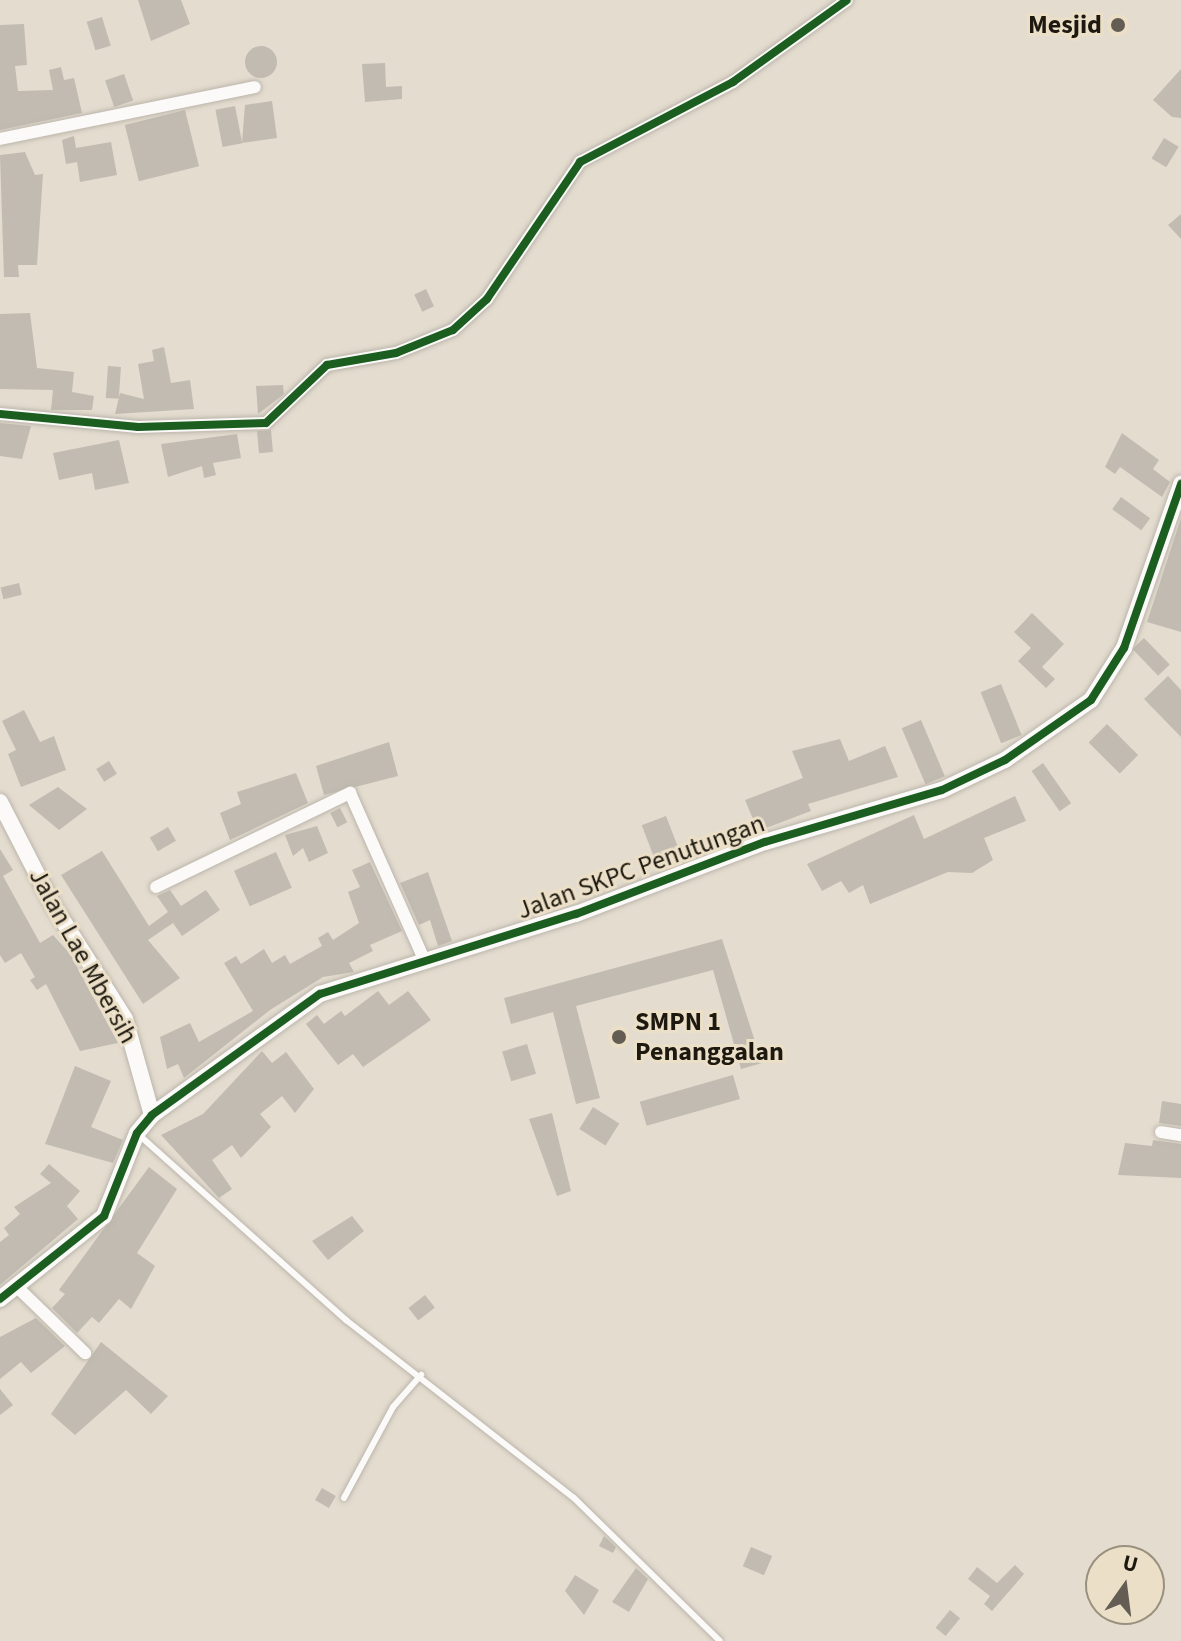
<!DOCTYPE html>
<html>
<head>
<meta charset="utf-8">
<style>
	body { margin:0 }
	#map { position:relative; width:1181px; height:1641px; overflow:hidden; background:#e4dccf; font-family:"Source Sans 3",sans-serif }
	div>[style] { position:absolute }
	.building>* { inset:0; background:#c1bbb1; transform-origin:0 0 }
	.round { border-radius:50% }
	.roads { filter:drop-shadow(0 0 2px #bbb5ab) drop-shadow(0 0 2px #bbb5ab) }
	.lane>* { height:6px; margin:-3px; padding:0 3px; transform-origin:3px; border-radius:3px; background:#fbfaf8 }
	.street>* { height:12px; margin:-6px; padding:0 6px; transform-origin:6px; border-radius:6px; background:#fbfaf8 }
	.secondary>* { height:16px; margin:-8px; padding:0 8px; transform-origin:8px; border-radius:8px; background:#fbfaf8 }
	.cycleway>* { height:8px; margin:-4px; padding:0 4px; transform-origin:4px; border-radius:4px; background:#1b5e20 }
	.dots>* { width:22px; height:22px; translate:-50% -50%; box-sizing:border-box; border:4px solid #ecdfc7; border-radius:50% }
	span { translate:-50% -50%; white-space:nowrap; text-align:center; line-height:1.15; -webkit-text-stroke:6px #ecdfc7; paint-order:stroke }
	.poi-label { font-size:26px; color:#1d1910; font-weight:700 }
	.right { translate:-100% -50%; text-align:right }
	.left { translate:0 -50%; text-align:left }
	.street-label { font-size:26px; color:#1d1910 }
	.north { position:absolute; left:1085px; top:1545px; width:80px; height:80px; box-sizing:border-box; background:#ecdfc7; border:2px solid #99907e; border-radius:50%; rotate:14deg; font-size:22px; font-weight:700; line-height:32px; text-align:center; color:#1d1910 }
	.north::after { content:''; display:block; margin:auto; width:28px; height:36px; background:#635d53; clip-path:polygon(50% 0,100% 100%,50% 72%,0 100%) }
</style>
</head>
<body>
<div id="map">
	<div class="building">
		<div style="clip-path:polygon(138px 0,181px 0,190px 24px,151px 41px)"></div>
		<div style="left:102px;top:17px;width:30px;height:16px;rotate:73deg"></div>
		<div style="clip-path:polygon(24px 24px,27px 65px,15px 66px,18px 91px,53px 90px,49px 70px,61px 67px,64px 80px,74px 78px,82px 113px,0 130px,0 25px)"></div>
		<div class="round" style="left:245px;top:46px;width:32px;height:32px"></div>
		<div style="clip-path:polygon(385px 63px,386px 87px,402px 86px,402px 99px,365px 102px,362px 64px)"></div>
		<div style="clip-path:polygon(1181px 69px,1181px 118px,1172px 117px,1153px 100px)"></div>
		<div style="left:124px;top:74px;width:28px;height:20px;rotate:71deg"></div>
		<div style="clip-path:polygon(272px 101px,277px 138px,242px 143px,245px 105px)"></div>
		<div style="left:235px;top:106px;width:38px;height:20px;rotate:79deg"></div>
		<div style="left:185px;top:110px;width:58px;height:62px;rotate:76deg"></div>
		<div style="clip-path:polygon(74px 136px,76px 148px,111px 142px,117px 175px,80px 182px,77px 162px,66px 164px,62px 140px)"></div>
		<div style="left:1164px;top:138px;width:17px;height:24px;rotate:31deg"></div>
		<div style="clip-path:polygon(25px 152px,35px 175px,43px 174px,37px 265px,18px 265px,19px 277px,4px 277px,0 155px)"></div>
		<div style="clip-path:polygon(1181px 214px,1181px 239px,1168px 225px)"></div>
		<div style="left:426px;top:289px;width:19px;height:13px;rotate:65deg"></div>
		<div style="clip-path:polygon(30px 313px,37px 368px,74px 372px,72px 392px,94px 396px,92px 410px,51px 410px,53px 390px,0 389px,0 314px)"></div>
		<div style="clip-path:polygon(164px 347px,171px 383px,190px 380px,194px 409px,115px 414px,120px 393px,144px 399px,138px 364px,154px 361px,152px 350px)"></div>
		<div style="left:108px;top:366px;width:13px;height:32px;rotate:4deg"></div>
		<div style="clip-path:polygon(283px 385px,284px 394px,258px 414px,256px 386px)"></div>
		<div style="clip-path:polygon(0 423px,31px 426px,22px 459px,0 456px)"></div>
		<div style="left:271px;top:430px;width:22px;height:14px;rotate:85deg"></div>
		<div style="clip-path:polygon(1122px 433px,1159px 460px,1153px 469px,1170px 482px,1162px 497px,1120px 467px,1115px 474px,1105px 467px)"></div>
		<div style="clip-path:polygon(237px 434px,241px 458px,213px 463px,216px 475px,204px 478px,202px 466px,168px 477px,161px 444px)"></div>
		<div style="clip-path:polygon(119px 440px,129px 483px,95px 490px,92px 473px,59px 480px,53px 453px)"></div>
		<div style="left:1121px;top:497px;width:36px;height:15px;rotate:36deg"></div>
		<div style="clip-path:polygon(1181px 518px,1181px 632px,1147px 622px)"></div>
		<div style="left:19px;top:583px;width:12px;height:19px;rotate:76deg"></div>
		<div style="clip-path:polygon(1032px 613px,1064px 644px,1042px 667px,1055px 679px,1046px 688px,1018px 661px,1031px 648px,1014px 632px)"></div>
		<div style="left:1144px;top:638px;width:37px;height:16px;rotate:46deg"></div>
		<div style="clip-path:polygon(1168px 676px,1181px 690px,1181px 737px,1144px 699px)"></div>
		<div style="left:1001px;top:684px;width:55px;height:22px;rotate:68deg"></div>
		<div style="clip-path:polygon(24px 710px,40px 742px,54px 736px,66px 770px,21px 787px,8px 754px,16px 750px,2px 721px)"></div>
		<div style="left:921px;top:720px;width:61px;height:21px;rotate:67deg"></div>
		<div style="left:1107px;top:724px;width:44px;height:26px;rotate:45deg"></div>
		<div style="clip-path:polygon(840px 739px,849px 761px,885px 746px,898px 777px,808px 804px,811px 811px,758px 831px,745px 800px,803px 778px,792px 751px)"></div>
		<div style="clip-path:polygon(389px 742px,398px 776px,324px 795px,316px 766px)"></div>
		<div style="left:109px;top:761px;width:15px;height:15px;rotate:58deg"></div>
		<div style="left:1043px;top:763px;width:49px;height:14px;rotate:55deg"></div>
		<div style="clip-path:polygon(296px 773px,308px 803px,230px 840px,220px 813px,241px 804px,237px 792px)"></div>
		<div style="clip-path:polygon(58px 787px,87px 809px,59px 830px,29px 805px)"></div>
		<div style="clip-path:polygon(1015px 796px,1026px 821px,984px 838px,993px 860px,972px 873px,948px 872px,870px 904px,863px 885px,849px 893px,841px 881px,822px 891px,807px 864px,914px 815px,924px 839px)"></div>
		<div style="left:340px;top:808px;width:16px;height:11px;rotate:63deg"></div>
		<div style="left:666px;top:816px;width:45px;height:26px;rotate:69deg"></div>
		<div style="clip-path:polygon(317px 826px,328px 853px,309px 862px,303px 848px,293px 856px,285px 835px)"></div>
		<div style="left:168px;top:827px;width:16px;height:21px;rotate:60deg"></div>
		<div style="clip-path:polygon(0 849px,13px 870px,3px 876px,40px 943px,53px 935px,70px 954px,118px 1043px,80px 1051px,46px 984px,37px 990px,30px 980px,35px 977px,21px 953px,5px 963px,0 955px)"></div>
		<div style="clip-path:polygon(102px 851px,149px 926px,168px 912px,157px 896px,170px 890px,181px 906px,206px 890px,220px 910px,182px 936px,173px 923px,148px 940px,180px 978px,143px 1004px,61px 875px)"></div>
		<div style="left:276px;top:852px;width:39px;height:46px;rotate:66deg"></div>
		<div style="clip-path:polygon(370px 862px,402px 931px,370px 945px,373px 951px,349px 963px,354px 972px,323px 977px,270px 1010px,184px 1078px,178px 1064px,167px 1069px,160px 1037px,190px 1023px,199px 1042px,253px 1011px,224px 963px,236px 956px,241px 964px,264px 949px,272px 963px,285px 955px,290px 964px,322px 946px,318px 938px,328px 932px,333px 940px,359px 923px,348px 892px,360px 887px,352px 870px)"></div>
		<div style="clip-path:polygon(428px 872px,452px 941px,438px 946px,430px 920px,419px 925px,400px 883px)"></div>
		<div style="clip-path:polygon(722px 939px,762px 1063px,741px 1069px,713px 970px,576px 1006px,600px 1098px,576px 1104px,553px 1012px,511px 1024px,504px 998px)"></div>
		<div style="clip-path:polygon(378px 991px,389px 1005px,408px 991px,431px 1020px,363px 1067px,353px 1054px,338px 1065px,306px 1024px,317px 1015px,324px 1024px,341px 1011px,345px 1016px)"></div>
		<div style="left:527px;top:1044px;width:31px;height:26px;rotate:73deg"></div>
		<div style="clip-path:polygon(262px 1051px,272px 1063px,286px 1052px,314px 1089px,295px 1113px,282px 1096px,260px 1114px,271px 1127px,241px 1158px,232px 1145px,212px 1160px,232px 1189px,219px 1198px,161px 1135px,203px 1114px)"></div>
		<div style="clip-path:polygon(75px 1066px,111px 1081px,91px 1127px,123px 1140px,113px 1163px,45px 1144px)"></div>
		<div style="left:733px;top:1075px;width:25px;height:97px;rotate:74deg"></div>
		<div style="clip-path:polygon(1162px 1101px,1181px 1104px,1181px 1126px,1159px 1123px)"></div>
		<div style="left:593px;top:1107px;width:31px;height:26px;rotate:32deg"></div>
		<div style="clip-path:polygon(552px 1113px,571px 1191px,557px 1196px,529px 1119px)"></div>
		<div style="clip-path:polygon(1153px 1140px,1181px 1144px,1181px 1178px,1118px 1175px,1125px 1143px,1152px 1146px)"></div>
		<div style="clip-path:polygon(49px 1164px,80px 1191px,67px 1206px,78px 1219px,0 1285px,0 1242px,9px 1235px,4px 1228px,20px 1214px,14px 1207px,51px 1183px,40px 1174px)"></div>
		<div style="clip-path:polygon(149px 1167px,177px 1189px,137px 1253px,155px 1266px,131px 1309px,119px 1299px,99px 1323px,92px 1317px,77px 1333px,52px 1308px,65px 1294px,59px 1290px)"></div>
		<div style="clip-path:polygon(352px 1216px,364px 1231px,328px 1260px,312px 1241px)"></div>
		<div style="left:425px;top:1295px;width:16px;height:21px;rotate:52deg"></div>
		<div style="clip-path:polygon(36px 1318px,65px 1346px,31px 1373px,21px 1362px,0 1379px,0 1337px)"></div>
		<div style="clip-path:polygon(101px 1342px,168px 1396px,151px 1414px,126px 1390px,75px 1435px,51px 1414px)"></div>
		<div style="clip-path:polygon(0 1389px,13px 1405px,0 1415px)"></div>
		<div style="left:322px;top:1488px;width:16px;height:14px;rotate:30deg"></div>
		<div style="clip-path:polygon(604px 1536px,616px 1547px,613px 1553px,599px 1546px)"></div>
		<div style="left:751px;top:1547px;width:23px;height:21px;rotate:23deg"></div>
		<div style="clip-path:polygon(1015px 1565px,1024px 1574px,992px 1611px,984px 1604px,990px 1596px,968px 1579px,977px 1567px,997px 1583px)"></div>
		<div style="clip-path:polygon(636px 1568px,648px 1579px,629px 1612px,612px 1602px)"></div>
		<div style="clip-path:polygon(575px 1575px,599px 1590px,584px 1615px,565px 1591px)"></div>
		<div style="left:950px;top:1610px;width:13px;height:23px;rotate:39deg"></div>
	</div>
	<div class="roads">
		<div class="lane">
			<div style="left:139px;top:1135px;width:278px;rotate:41.8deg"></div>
			<div style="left:346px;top:1320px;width:289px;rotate:38deg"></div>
			<div style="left:574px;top:1498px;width:204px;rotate:44.4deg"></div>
			<div style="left:344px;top:1498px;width:103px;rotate:-61.7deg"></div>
			<div style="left:393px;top:1407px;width:43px;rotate:-48.8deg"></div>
		</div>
		<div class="street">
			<div style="left:0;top:139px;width:260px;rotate:-11.5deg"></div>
			<div style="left:0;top:414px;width:139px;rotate:5.4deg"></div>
			<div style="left:138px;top:427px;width:128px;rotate:-1.8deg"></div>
			<div style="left:266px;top:423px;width:84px;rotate:-43.6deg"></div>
			<div style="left:327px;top:365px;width:70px;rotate:-9.9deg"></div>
			<div style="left:396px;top:353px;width:61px;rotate:-22deg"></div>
			<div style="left:453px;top:330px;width:46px;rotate:-42.4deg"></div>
			<div style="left:487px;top:299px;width:166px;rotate:-55.8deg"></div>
			<div style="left:580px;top:162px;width:173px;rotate:-27.6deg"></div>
			<div style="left:733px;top:82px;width:140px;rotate:-35.7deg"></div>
			<div style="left:156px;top:887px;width:216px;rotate:-25.9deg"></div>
			<div style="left:350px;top:793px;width:182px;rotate:66deg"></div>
			<div style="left:1161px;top:1132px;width:20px;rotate:9deg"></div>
			<div style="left:15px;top:1285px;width:98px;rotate:44.2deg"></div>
		</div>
		<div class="secondary">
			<div style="left:0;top:802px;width:116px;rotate:62.8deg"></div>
			<div style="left:53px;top:905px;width:135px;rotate:57.7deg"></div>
			<div style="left:125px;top:1019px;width:100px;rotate:74.3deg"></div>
			<div style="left:0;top:1299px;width:133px;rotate:-38.6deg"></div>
			<div style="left:104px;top:1216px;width:89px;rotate:-68.3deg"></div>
			<div style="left:137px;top:1133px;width:23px;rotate:-50deg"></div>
			<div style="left:152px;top:1115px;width:207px;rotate:-35.8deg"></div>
			<div style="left:320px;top:994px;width:268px;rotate:-17.4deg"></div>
			<div style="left:576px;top:914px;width:202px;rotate:-20.9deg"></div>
			<div style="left:765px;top:842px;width:184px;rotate:-16.4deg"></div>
			<div style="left:942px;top:790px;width:70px;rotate:-25.5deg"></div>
			<div style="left:1005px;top:760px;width:105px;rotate:-34.9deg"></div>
			<div style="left:1091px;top:700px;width:62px;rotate:-57.6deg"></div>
			<div style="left:1124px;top:648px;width:174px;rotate:-70.8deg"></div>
		</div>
	</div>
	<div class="cycleway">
		<div style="left:0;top:414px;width:139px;rotate:5.4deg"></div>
		<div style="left:138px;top:427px;width:128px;rotate:-1.8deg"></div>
		<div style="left:266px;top:423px;width:84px;rotate:-43.6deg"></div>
		<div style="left:327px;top:365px;width:70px;rotate:-9.9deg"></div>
		<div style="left:396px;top:353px;width:61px;rotate:-22deg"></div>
		<div style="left:453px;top:330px;width:46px;rotate:-42.4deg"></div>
		<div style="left:487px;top:299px;width:166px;rotate:-55.8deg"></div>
		<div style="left:580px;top:162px;width:173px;rotate:-27.6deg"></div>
		<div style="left:733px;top:82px;width:140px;rotate:-35.7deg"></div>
		<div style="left:0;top:1299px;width:133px;rotate:-38.6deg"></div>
		<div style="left:104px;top:1216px;width:89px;rotate:-68.3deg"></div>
		<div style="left:137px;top:1133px;width:23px;rotate:-50deg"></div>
		<div style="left:152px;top:1115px;width:207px;rotate:-35.8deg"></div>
		<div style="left:320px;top:994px;width:268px;rotate:-17.4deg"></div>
		<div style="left:576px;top:914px;width:202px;rotate:-20.9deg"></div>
		<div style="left:765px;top:842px;width:184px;rotate:-16.4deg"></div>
		<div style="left:942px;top:790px;width:70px;rotate:-25.5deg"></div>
		<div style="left:1005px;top:760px;width:105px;rotate:-34.9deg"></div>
		<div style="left:1091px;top:700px;width:62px;rotate:-57.6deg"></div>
		<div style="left:1124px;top:648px;width:174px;rotate:-70.8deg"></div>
	</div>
	<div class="dots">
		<div style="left:1118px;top:25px;background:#635d53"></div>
		<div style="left:619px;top:1037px;background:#635d53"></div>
	</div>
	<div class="poi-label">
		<span class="right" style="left:1102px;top:25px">Mesjid</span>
		<span class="left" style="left:635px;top:1037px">SMPN 1<br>Penanggalan</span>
	</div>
	<div class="street-label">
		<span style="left:641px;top:867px;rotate:-20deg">Jalan SKPC Penutungan</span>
		<span style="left:83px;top:956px;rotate:61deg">Jalan Lae Mbersih</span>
	</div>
	<div class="north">U</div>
</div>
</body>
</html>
